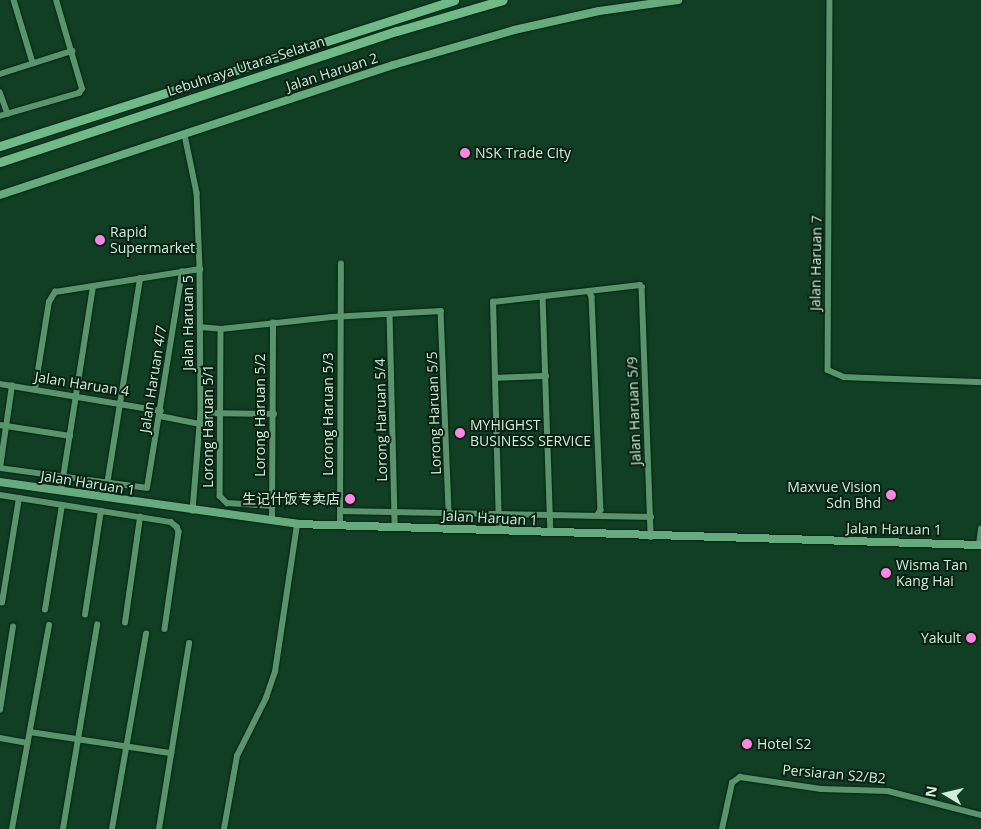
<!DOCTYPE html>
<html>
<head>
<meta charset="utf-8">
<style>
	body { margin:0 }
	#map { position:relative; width:981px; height:829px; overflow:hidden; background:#113f24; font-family:"Open Sans","Noto Sans SC",sans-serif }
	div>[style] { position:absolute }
	.roads { filter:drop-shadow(0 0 1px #042311) drop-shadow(0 0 1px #042311) }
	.minor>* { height:5.5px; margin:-2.75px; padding:0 2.75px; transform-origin:2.75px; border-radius:2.75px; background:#59946d }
	.major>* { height:8px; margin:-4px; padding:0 4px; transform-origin:4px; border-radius:4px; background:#66ab7d }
	.highway>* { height:9px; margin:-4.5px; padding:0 4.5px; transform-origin:4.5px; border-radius:4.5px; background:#6fba88 }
	.dots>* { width:14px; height:14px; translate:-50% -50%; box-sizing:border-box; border:2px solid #092213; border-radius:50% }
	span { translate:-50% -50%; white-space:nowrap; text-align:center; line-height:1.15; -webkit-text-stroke:4px #092213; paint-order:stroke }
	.street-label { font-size:14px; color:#d0eed8 }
	.poi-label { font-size:14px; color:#d0eed8 }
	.left { translate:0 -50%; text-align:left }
	.right { translate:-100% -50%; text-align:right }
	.north { position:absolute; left:921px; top:769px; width:50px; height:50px; -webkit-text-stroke:4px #092213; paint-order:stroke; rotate:279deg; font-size:14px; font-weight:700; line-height:20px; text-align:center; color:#d0eed8 }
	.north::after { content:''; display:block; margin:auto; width:18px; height:22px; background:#d0eed8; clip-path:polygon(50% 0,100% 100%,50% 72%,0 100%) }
</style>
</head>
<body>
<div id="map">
	<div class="roads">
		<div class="minor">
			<div style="left:14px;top:0;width:66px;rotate:73.2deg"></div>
			<div style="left:830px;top:0;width:370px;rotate:90.3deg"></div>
			<div style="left:828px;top:370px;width:17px;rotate:24deg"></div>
			<div style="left:844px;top:377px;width:137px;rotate:2.1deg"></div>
			<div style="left:0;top:74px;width:76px;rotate:-17.7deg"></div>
			<div style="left:0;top:92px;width:23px;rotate:70deg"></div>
			<div style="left:0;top:116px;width:82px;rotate:-16.2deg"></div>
			<div style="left:79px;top:93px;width:5px;rotate:-53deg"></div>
			<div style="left:82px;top:89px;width:93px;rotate:-106.3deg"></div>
			<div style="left:185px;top:135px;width:59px;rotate:78.3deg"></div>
			<div style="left:197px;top:193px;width:76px;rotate:87.7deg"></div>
			<div style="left:200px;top:269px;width:144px;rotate:89.6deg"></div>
			<div style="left:201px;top:413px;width:98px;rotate:94.7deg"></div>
			<div style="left:590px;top:293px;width:4px;rotate:63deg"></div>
			<div style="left:592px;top:297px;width:213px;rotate:87.6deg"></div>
			<div style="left:601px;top:510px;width:6px;rotate:121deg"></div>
			<div style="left:543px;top:296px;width:237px;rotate:88.1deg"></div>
			<div style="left:390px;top:314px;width:212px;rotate:88.6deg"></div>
			<div style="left:200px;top:327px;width:21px;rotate:5deg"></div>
			<div style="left:221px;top:329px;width:111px;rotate:-6.2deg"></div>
			<div style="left:331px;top:317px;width:110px;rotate:-3.1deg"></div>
			<div style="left:441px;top:311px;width:203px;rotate:87.7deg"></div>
			<div style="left:221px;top:329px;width:167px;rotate:90.3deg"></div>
			<div style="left:220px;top:496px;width:10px;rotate:45deg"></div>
			<div style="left:227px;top:503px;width:46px;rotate:3.7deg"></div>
			<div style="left:496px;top:378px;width:50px;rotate:-2.3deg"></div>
			<div style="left:0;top:384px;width:163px;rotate:9.5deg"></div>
			<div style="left:35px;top:389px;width:88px;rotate:-80.9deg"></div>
			<div style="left:49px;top:302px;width:12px;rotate:-59deg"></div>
			<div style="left:55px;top:292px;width:147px;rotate:-9deg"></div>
			<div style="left:201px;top:413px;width:73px;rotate:0.8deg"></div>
			<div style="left:160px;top:416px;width:41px;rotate:11.3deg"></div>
			<div style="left:0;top:425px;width:71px;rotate:8.9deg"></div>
			<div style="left:0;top:468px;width:148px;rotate:7.7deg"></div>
			<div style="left:147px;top:488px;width:219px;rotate:-80.8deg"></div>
			<div style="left:0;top:468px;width:83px;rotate:-81.7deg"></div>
			<div style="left:107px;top:485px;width:209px;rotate:-80.9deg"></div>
			<div style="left:61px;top:491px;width:206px;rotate:-81.1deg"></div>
			<div style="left:0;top:495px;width:173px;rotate:9deg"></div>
			<div style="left:171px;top:522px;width:8px;rotate:40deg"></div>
			<div style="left:177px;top:527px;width:5px;rotate:68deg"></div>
			<div style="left:179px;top:532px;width:98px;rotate:98.2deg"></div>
			<div style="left:341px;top:511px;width:310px;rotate:1.1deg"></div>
			<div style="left:272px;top:521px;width:198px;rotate:-89.7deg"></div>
			<div style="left:340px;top:525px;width:261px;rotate:-89.8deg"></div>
			<div style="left:499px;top:530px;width:228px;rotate:-91.5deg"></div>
			<div style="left:493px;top:302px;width:148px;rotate:-6.6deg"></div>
			<div style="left:640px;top:285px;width:3px;rotate:45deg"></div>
			<div style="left:642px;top:287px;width:250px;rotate:87.9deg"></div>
			<div style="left:979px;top:545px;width:16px;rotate:-83deg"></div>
			<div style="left:2px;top:603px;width:106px;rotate:-80.8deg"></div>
			<div style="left:45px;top:610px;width:106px;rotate:-80.8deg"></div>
			<div style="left:85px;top:615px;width:105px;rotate:-81.3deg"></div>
			<div style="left:125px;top:623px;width:107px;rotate:-81.9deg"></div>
			<div style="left:0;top:710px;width:84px;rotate:-81.1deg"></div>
			<div style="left:30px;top:732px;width:143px;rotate:8.5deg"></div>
			<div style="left:0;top:738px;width:28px;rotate:10deg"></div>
			<div style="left:12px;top:829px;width:207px;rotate:-79.7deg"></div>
			<div style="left:63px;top:829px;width:207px;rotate:-80.5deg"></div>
			<div style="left:112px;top:829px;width:198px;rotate:-80.1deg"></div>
			<div style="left:159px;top:829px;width:188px;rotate:-80.8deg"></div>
			<div style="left:224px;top:829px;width:74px;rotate:-79.9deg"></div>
			<div style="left:237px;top:756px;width:65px;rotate:-63.4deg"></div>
			<div style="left:266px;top:698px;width:28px;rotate:-71deg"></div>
			<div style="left:275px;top:672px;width:150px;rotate:-81.5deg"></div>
			<div style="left:722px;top:829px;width:47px;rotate:-77.7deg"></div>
			<div style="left:732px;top:783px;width:10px;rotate:-37deg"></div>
			<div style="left:740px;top:777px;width:82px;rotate:8.4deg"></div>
			<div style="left:821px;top:789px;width:67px;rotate:1.7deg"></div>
			<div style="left:888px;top:791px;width:96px;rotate:14.5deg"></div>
		</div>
		<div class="major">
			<div style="left:0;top:195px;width:414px;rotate:-18.3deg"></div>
			<div style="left:393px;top:65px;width:126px;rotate:-16.1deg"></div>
			<div style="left:514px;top:30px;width:87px;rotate:-12.6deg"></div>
			<div style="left:599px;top:11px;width:80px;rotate:-7.9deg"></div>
			<div style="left:0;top:482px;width:300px;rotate:8deg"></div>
			<div style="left:297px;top:524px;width:684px;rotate:1.76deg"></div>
		</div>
		<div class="highway">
			<div style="left:0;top:146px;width:477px;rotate:-17.8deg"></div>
			<div style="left:0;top:162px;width:418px;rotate:-18.3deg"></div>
			<div style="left:397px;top:31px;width:110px;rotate:-16.3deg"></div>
		</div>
	</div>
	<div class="dots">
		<div style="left:465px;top:153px;background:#fa87e6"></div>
		<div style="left:100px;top:240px;background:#fa87e6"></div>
		<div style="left:460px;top:433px;background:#fa87e6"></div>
		<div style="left:891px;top:495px;background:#fa87e6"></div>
		<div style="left:350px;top:499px;background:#fa87e6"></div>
		<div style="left:886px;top:573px;background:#fa87e6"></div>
		<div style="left:971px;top:638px;background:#fa87e6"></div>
		<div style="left:747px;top:744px;background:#fa87e6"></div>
	</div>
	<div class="street-label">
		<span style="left:246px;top:66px;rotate:-18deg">Lebuhraya Utara–Selatan</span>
		<span style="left:332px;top:72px;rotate:-18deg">Jalan Haruan 2</span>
		<span style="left:816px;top:263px;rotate:-89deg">Jalan Haruan 7</span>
		<span style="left:188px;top:323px;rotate:-90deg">Jalan Haruan 5</span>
		<span style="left:153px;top:379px;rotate:-81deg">Jalan Haruan 4/7</span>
		<span style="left:82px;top:384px;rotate:9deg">Jalan Haruan 4</span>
		<span style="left:634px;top:411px;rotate:-92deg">Jalan Haruan 5/9</span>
		<span style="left:434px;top:413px;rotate:-92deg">Lorong Haruan 5/5</span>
		<span style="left:328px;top:414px;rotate:-90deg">Lorong Haruan 5/3</span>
		<span style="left:260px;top:415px;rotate:-90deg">Lorong Haruan 5/2</span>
		<span style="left:381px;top:420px;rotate:-91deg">Lorong Haruan 5/4</span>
		<span style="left:208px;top:426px;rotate:-90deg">Lorong Haruan 5/1</span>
		<span style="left:88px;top:483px;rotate:9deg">Jalan Haruan 1</span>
		<span style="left:490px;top:518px;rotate:3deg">Jalan Haruan 1</span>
		<span style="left:894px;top:529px;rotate:1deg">Jalan Haruan 1</span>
		<span style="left:834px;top:774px;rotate:5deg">Persiaran S2/B2</span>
	</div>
	<div class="poi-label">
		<span class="left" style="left:475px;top:153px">NSK Trade City</span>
		<span class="left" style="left:110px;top:240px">Rapid<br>Supermarket</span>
		<span class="left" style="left:470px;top:433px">MYHIGHST<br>BUSINESS SERVICE</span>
		<span class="right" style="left:881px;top:495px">Maxvue Vision<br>Sdn Bhd</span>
		<span class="right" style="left:340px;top:499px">生记什饭专卖店</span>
		<span class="left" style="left:896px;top:573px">Wisma Tan<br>Kang Hai</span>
		<span class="right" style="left:961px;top:638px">Yakult</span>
		<span class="left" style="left:757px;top:744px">Hotel S2</span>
	</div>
	<div class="north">N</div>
</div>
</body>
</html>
